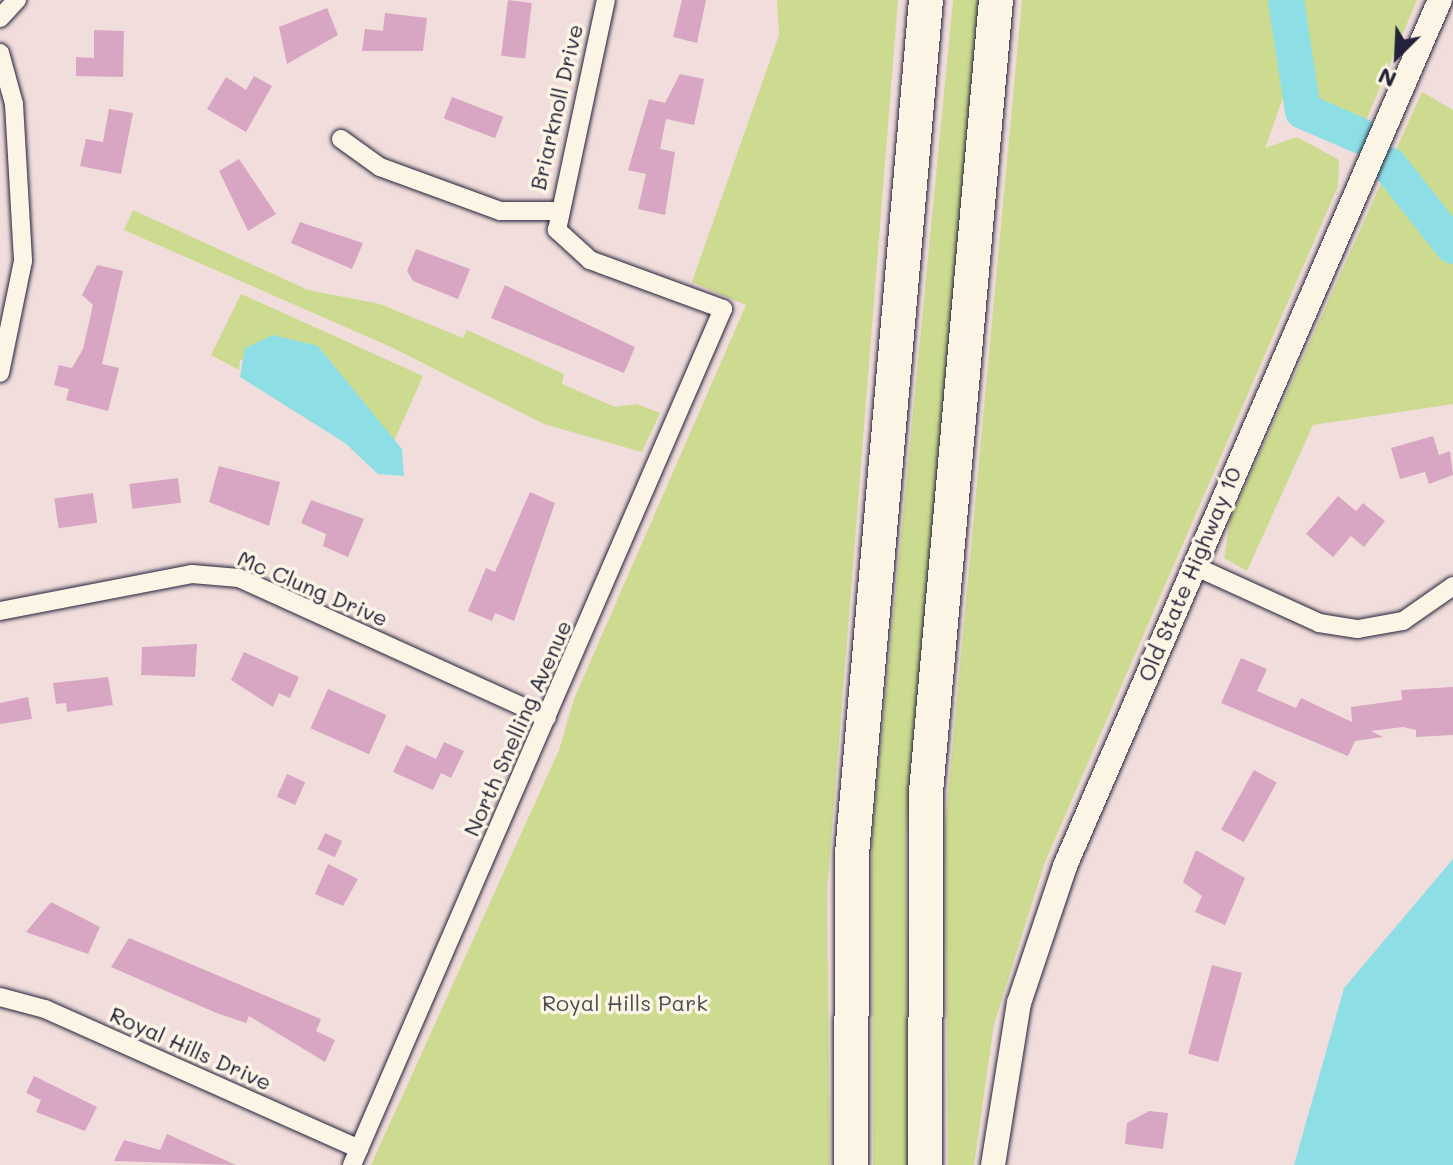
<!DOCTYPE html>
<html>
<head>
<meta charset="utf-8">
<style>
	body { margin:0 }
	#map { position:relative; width:1453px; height:1165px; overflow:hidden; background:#f1dddb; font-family:Mali,sans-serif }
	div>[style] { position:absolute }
	.green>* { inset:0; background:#ccdb8f }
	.water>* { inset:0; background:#8edfe5 }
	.river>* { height:36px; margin:-18px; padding:0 18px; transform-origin:18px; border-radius:18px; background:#8edfe5 }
	.building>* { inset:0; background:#d8a6c3; transform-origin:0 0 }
	.roads { filter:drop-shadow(0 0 2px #22223b) drop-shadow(0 0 2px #22223b) }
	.minor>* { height:18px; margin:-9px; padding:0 9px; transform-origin:9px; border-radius:9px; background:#fcf5e5 }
	.tertiary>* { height:24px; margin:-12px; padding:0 12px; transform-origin:12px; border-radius:12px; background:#fcf5e5 }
	.motorway>* { height:34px; margin:-17px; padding:0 17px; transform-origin:17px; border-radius:17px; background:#fcf5e5 }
	span { translate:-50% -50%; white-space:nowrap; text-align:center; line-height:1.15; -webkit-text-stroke:7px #fcf5e5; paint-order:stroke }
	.street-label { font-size:22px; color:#22223b }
	.park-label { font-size:22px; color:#4c5050 }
	.north { position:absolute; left:1357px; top:16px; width:80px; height:80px; -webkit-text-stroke:6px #fcf5e5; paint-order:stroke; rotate:204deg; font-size:22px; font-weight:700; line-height:32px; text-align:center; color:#22223b }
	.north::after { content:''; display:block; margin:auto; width:28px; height:36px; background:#22223b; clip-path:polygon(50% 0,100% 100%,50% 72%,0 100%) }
</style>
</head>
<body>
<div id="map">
	<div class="green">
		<div style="clip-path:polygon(777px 0,898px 0,827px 892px,830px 1165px,371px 1165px,559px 750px,574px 699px,746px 305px,692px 282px,779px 35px)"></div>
		<div style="clip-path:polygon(953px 0,983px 0,906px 837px,908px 1165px,873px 1165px,872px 835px)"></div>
		<div style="clip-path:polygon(1022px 0,1417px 0,1356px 144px,1338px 142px,1316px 127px,1308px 99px,1284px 95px,1265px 148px,1297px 137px,1339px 160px,1338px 186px,1045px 862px,994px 1024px,974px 1165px,948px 1165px,945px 826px)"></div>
		<div style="clip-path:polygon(1422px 92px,1453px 110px,1453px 404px,1313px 425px,1247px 571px,1224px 558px,1230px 520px)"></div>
		<div style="clip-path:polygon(133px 210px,308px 290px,380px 304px,463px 338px,467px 330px,564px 374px,562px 384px,615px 407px,637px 404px,660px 413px,642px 452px,544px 424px,391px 347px,124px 230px)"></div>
		<div style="clip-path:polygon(241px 294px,423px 376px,394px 441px,318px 346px,240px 360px,239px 370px,211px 355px)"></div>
	</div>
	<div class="water">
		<div style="clip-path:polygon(273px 335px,318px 346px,402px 449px,404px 476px,378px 474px,345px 443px,240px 377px,245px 348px)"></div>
		<div style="clip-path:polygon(1453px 859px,1453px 1165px,1294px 1165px,1344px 988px)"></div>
	</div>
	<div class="river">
		<div style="left:1286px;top:0;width:112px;rotate:81.3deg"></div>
		<div style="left:1303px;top:111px;width:63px;rotate:23.3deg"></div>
		<div style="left:1389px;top:165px;width:103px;rotate:51.7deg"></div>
	</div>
	<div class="building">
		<div style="left:508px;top:0;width:24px;height:56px;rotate:7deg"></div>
		<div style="clip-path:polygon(682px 0,706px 0,697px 43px,673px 37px)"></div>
		<div style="clip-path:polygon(327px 8px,338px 35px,287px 64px,279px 27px)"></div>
		<div style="clip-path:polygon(385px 13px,427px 18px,423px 51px,362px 51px,365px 29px,383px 31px)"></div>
		<div style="clip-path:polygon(94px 30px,124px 31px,123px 77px,76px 76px,76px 57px,94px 58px)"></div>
		<div style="clip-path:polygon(680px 74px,704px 79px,694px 125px,666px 119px,660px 149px,675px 152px,665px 215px,638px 209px,646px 174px,628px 170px,649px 99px,665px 103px)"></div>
		<div style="clip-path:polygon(254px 76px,272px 86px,246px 132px,207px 109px,226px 77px,246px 90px)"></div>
		<div style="left:452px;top:97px;width:55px;height:23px;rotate:21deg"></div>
		<div style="clip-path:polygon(109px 109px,133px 113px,121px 174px,80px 166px,86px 139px,103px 142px)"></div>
		<div style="clip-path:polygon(239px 159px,276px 214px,248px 231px,219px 171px)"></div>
		<div style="clip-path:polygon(300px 222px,363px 243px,352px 269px,291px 243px)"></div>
		<div style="clip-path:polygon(416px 249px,470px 269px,458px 299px,413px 281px,407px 271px)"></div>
		<div style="clip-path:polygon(97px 265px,123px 271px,102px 364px,119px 368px,108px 411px,66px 400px,69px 389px,54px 385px,59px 365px,72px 368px,83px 349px,93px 305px,82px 295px)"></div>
		<div style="clip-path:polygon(505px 285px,635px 347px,624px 373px,491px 318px)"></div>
		<div style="clip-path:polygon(1433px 436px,1439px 455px,1450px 451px,1453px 475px,1429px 484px,1425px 472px,1400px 479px,1391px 448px)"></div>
		<div style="clip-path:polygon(219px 466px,280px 482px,269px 526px,209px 502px)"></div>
		<div style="left:178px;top:478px;width:25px;height:49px;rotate:83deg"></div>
		<div style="clip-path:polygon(530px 492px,555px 503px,514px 621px,495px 613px,492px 621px,468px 611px,486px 568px,495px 572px)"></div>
		<div style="left:93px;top:493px;width:30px;height:39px;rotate:82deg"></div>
		<div style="clip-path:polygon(1338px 496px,1356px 511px,1363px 503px,1385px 521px,1364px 547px,1351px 536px,1333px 557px,1306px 534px)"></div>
		<div style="clip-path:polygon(311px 500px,364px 519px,348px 557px,323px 546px,326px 534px,301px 523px)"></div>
		<div style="clip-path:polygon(197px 644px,195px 677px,141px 675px,142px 647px)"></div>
		<div style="clip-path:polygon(244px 652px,299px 677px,290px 698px,279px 693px,273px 707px,231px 680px)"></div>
		<div style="clip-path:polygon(1241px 658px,1267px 669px,1257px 691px,1296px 708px,1301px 698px,1352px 722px,1351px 707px,1402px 700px,1401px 690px,1453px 687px,1453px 735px,1416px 737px,1416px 730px,1403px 727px,1371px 731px,1383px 737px,1355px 741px,1348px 756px,1221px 703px)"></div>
		<div style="clip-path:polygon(108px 677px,113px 705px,67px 712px,66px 703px,56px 704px,53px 683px)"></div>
		<div style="left:328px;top:689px;width:64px;height:43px;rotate:24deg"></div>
		<div style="clip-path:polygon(28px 697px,32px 719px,0 724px,0 703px)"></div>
		<div style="clip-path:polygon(444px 742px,464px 751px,451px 778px,441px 773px,433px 790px,393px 772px,406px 745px,436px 759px)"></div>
		<div style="left:1254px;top:770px;width:26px;height:68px;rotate:29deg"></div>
		<div style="left:287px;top:774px;width:20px;height:25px;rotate:24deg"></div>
		<div style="left:325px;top:833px;width:19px;height:18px;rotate:25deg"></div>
		<div style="clip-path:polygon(1196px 850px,1245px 878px,1225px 925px,1195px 912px,1202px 896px,1183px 882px)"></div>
		<div style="clip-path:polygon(328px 864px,358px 879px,343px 906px,315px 894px)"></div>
		<div style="clip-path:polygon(51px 902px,100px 927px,88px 954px,26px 932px)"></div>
		<div style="clip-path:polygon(129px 938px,321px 1019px,316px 1031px,335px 1040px,325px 1062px,249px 1016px,246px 1023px,214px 1012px,111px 967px)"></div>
		<div style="left:1212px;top:965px;width:31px;height:92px;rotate:15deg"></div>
		<div style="clip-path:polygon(34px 1076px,97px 1107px,85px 1131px,36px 1112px,41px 1100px,26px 1093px)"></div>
		<div style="clip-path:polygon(1149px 1111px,1168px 1113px,1163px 1149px,1125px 1144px,1127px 1123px)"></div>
		<div style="clip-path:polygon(167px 1134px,236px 1165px,114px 1161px,124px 1140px,160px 1150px)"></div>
	</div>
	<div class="roads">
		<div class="minor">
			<div style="left:0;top:18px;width:25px;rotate:-47deg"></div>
			<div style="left:0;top:53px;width:53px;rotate:74.6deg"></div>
			<div style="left:14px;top:104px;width:157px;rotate:86.7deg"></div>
			<div style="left:23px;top:261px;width:114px;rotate:101.6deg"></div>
			<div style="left:341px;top:139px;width:48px;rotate:35.7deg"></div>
			<div style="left:380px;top:167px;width:128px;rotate:20.1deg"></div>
			<div style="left:500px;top:211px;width:56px"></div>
			<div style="left:1192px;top:565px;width:140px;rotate:24.5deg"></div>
			<div style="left:1319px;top:623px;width:39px;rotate:9deg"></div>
			<div style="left:1358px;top:629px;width:46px;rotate:-10.1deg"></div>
			<div style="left:1403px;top:621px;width:61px;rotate:-35deg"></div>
			<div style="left:0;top:611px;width:196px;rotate:-10.9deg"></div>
			<div style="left:192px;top:574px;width:47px;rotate:4.9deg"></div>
			<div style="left:239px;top:578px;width:338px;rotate:24.4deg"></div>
			<div style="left:0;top:997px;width:47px;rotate:14.9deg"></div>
			<div style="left:45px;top:1009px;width:344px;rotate:24deg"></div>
			<div style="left:352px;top:1165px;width:933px;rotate:-66.57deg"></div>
			<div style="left:723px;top:309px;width:142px;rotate:-159.8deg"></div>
			<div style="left:590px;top:260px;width:45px;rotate:-137.7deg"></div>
			<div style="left:557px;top:230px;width:235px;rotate:-78deg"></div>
		</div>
		<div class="tertiary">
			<div style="left:993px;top:1165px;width:164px;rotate:-80.9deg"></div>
			<div style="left:1019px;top:1003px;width:145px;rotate:-71.4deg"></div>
			<div style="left:1065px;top:866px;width:944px;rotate:-66.59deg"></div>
		</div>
		<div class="motorway">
			<div style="left:851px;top:1165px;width:311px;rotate:-89.8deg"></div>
			<div style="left:852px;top:854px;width:857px;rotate:-85.05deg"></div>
			<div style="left:925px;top:1165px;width:373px;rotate:-89.8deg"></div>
			<div style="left:926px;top:792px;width:795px;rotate:-84.95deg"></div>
		</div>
	</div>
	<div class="street-label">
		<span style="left:556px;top:107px;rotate:-77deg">Briarknoll Drive</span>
		<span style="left:1189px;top:574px;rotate:-67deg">Old State Highway 10</span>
		<span style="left:313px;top:588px;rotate:23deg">Mc Clung Drive</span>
		<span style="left:517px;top:728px;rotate:-66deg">North Snelling Avenue</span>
		<span style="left:191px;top:1048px;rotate:24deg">Royal Hills Drive</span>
	</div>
	<div class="park-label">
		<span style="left:625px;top:1003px">Royal Hills Park</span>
	</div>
	<div class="north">N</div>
</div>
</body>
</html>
